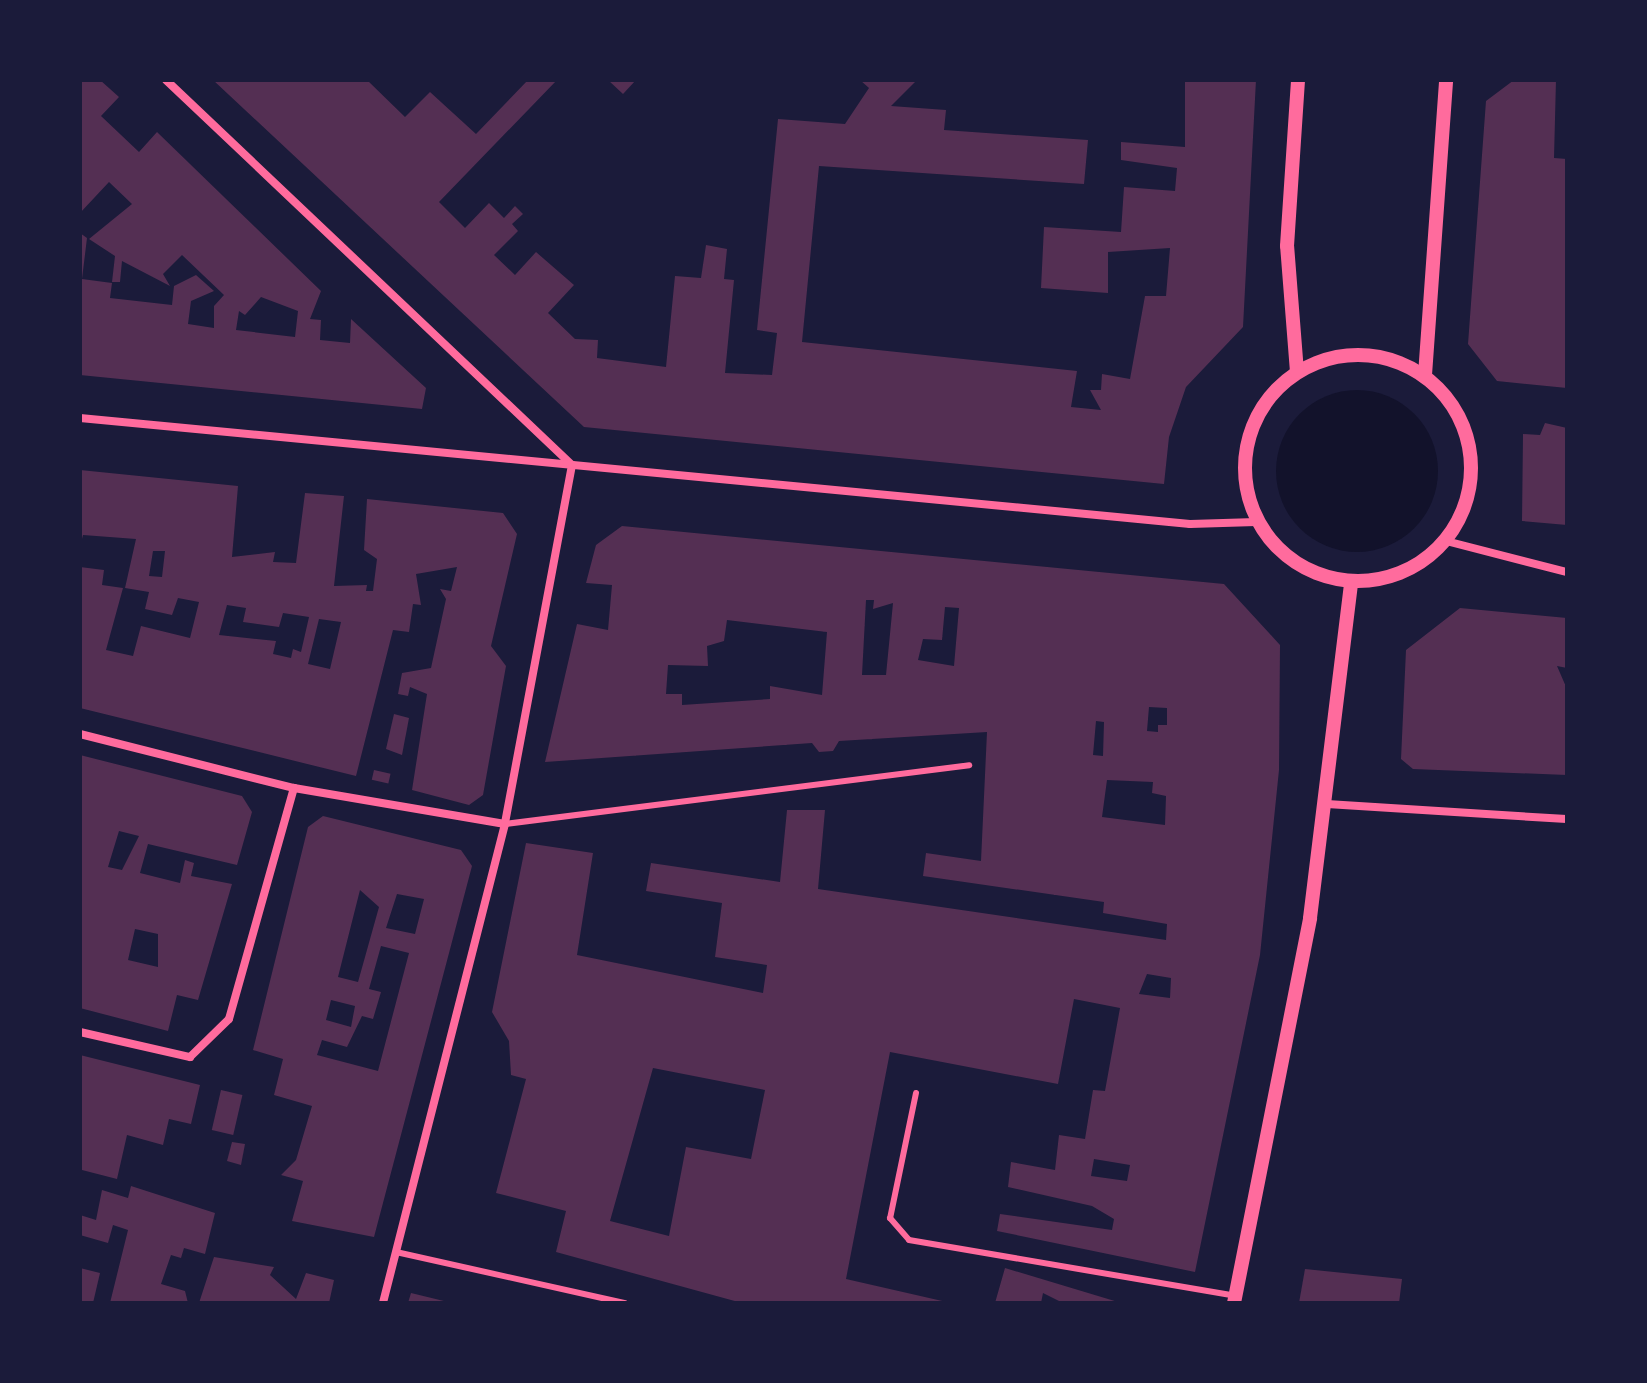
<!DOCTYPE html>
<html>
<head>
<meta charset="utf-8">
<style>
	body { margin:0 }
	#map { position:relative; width:1647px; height:1383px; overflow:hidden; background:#1b1b3a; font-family:Inter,sans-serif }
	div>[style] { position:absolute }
	.water>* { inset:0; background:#12122b }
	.round { border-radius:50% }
	.building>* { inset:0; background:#542f53; transform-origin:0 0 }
	.service>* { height:6px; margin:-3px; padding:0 3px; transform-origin:3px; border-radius:3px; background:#ff6b9d }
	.minor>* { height:8px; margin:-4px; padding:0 4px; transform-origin:4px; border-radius:4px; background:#ff6b9d }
	.tertiary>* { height:14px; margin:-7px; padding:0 7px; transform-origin:7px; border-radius:7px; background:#ff6b9d }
	.tertiary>.ring { margin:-7px; padding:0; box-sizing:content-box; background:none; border:14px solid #ff6b9d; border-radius:50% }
	span { translate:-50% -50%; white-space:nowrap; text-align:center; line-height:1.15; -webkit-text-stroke:6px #1b1b3a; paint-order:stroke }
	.frame { position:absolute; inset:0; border:82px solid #1b1b3a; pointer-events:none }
</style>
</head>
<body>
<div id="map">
	<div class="water">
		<div class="round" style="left:1276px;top:390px;width:162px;height:162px"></div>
	</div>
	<div class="building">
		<div style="clip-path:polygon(evenodd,80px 80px,100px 80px,119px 97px,101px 116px,139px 152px,157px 132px,321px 291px,310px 319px,321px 320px,320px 340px,350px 343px,351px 319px,426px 388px,422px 409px,80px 375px,80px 233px,87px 238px,82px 279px,112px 283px,110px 298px,172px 305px,174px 286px,196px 275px,214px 291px,191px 301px,188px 324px,214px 328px,214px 306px,224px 295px,182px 255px,163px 274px,170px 286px,122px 261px,120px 282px,112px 282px,115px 256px,89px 239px,132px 204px,109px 182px,80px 213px,80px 80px,261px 297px,298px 311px,295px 337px,236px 330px,239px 311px,245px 315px,261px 297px)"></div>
		<div style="clip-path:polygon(213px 80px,367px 80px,405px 117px,430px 92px,476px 134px,528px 80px,557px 80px,439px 202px,465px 228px,489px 203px,504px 218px,515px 206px,523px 214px,512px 224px,518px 231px,494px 255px,515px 275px,536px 252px,574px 285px,548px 313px,575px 339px,598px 340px,597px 358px,666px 367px,675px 276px,701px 278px,706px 245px,727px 249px,724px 279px,734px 280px,725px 373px,772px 375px,777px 333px,757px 330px,778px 119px,845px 124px,869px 88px,860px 80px,917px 80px,891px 106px,946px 110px,944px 130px,1088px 140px,1084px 184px,819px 166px,802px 342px,1077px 371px,1071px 407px,1101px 410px,1090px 390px,1101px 390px,1102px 374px,1130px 379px,1145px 296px,1166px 296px,1170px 248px,1108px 252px,1108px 293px,1041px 288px,1044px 227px,1121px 232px,1124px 187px,1175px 191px,1177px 168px,1121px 160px,1121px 142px,1185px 147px,1185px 80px,1256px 80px,1243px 327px,1186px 387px,1169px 437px,1164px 484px,584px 427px)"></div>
		<div style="clip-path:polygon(608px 80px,636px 80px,623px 94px)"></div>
		<div style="clip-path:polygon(1514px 80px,1556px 80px,1554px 158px,1567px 159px,1567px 388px,1497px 381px,1468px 344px,1486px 101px)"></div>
		<div style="clip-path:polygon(1545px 423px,1567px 428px,1567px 525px,1522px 521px,1523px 434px,1540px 435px)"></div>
		<div style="clip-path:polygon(evenodd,80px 470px,238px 486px,232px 557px,275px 552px,273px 562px,296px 563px,305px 493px,344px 496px,334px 586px,367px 585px,366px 591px,373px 591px,377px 559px,364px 550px,367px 499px,503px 513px,517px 534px,491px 646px,506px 666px,483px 795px,469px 805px,412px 790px,427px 694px,410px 687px,408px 696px,398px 694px,402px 673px,431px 668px,446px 599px,440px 589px,451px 591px,457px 567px,416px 574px,421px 605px,413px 604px,409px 632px,393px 630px,356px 776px,80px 708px,80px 567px,104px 570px,102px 585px,123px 588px,106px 650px,133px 656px,141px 626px,190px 638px,199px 602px,178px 598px,172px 615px,145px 609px,149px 592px,125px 588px,136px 539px,83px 535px,80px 547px,80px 470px,153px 551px,165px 551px,162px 577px,149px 576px,153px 551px,80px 470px,227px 605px,246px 608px,243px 622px,279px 627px,283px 613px,309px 617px,301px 652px,293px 649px,291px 658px,273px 654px,276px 641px,219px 635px,227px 605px,80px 470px,319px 619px,341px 622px,330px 669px,308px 664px,319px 619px)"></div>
		<div style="clip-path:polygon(evenodd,622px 526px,1224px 584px,1280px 645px,1279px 770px,1260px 955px,1195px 1272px,997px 1231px,1000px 1214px,1112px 1230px,1114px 1219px,1092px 1206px,1008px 1187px,1011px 1162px,1055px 1170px,1059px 1135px,1085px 1139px,1093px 1090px,1105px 1091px,1120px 1008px,1074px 999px,1058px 1084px,890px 1052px,846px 1279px,951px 1303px,742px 1303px,556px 1252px,566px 1211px,496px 1193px,526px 1079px,511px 1075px,509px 1041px,492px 1012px,526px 843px,593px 853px,577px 955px,763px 993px,767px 965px,715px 957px,722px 903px,646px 891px,651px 863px,780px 882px,787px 810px,825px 810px,818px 889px,1166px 940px,1167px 924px,1103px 913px,1104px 902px,923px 876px,926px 853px,981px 861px,987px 732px,839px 741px,833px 751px,819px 752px,812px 743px,545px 762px,577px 624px,608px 630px,612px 585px,586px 583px,596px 545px,622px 526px,866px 600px,874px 600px,873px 609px,893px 603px,886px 675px,862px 675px,866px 600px,622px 526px,945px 607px,959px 608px,954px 666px,918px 660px,923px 639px,942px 640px,945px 607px,622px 526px,727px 620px,827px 632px,822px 695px,770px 686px,770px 699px,682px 705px,682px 694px,666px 694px,668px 665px,708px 666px,707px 646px,724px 641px,727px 620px,622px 526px,1149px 707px,1167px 708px,1167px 725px,1158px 725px,1158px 732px,1147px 731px,1149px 707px,622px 526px,1096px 721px,1104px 722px,1103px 756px,1093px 755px,1096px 721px,622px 526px,1107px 780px,1153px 782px,1152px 793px,1166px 796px,1165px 825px,1102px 817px,1107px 780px,622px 526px,1147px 974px,1171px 978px,1170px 998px,1139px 994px,1147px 974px,622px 526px,653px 1068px,765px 1090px,751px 1159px,686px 1147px,669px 1236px,610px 1221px,653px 1068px,622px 526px,1094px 1159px,1130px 1165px,1127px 1181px,1091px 1176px,1094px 1159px)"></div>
		<div style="clip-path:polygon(1460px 608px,1567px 618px,1567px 668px,1557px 666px,1567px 689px,1567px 775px,1413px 769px,1401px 759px,1406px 650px)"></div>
		<div style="clip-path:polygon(394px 714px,409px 718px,402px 755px,386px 749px)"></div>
		<div style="clip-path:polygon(evenodd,80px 755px,242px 796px,252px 812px,237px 865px,148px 844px,140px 873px,180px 883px,185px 860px,194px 863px,191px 876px,232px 884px,198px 1000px,177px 995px,168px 1031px,80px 1008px,80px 755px,119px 831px,139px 836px,122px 870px,108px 867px,119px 831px,80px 755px,135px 929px,158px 934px,158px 967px,128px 960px,135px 929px)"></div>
		<div style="left:374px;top:770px;width:17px;height:10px;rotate:13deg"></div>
		<div style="clip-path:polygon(evenodd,323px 816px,461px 850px,472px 866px,374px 1237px,292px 1221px,303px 1181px,281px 1175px,296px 1160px,312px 1106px,274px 1095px,283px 1059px,253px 1050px,308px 827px,323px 816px,360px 890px,379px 907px,358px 982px,338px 977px,360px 890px,323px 816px,397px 894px,424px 899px,415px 934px,386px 928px,397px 894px,323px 816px,381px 946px,409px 953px,378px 1071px,317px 1055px,322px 1040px,347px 1047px,362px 1016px,373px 1019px,381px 992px,369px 989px,381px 946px,323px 816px,331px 1000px,355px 1006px,351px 1027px,326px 1020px,331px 1000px)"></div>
		<div style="clip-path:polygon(80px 1055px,200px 1085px,191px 1124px,169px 1119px,163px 1145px,127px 1135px,117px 1179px,82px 1170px)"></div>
		<div style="left:221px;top:1090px;width:22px;height:41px;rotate:13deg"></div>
		<div style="clip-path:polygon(232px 1142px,245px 1144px,241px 1165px,227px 1161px)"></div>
		<div style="clip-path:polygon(131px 1186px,215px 1213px,205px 1254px,184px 1248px,181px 1258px,171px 1255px,161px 1284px,185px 1291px,188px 1303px,110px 1303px,128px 1230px,113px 1225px,108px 1243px,80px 1235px,80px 1215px,96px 1220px,102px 1190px,128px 1198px)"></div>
		<div style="clip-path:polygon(214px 1257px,274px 1267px,270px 1275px,296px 1299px,306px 1273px,334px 1280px,329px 1303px,199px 1303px)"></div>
		<div style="clip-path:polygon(80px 1268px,100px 1273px,93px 1303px,80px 1303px)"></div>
		<div style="clip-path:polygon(1005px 1268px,1118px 1302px,1118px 1303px,1063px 1303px,1043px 1293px,1041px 1303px,995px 1303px)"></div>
		<div style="clip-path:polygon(1305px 1269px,1402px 1279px,1399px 1303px,1299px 1303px)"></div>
		<div style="clip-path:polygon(411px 1293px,448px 1302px,448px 1303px,408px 1303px)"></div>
	</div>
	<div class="service">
		<div style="left:505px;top:824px;width:468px;rotate:-7.2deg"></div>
		<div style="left:916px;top:1093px;width:128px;rotate:101.7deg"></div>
		<div style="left:890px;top:1218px;width:29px;rotate:49deg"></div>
		<div style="left:909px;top:1240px;width:331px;rotate:9.7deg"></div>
		<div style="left:396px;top:1252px;width:235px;rotate:12.6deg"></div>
	</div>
	<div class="minor">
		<div style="left:166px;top:80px;width:560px;rotate:43.48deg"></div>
		<div style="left:572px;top:465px;width:365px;rotate:100.6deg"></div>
		<div style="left:505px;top:824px;width:494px;rotate:104.3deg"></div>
		<div style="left:80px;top:418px;width:1115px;rotate:5.45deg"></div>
		<div style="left:1190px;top:524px;width:66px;rotate:-1.7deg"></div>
		<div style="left:1446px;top:541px;width:125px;rotate:14.4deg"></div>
		<div style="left:80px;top:734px;width:221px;rotate:14.2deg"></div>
		<div style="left:294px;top:788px;width:214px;rotate:9.7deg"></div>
		<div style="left:1327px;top:804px;width:240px;rotate:3.6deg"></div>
		<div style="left:80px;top:1032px;width:113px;rotate:12.8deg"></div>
		<div style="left:190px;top:1057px;width:54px;rotate:-44.3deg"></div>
		<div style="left:229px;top:1019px;width:240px;rotate:-74.3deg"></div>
	</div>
	<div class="tertiary">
		<div class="ring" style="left:1245px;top:355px;width:212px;height:212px"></div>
		<div style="left:1297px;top:372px;width:126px;rotate:-94.5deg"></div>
		<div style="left:1287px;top:246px;width:166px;rotate:-86.2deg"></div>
		<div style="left:1425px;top:375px;width:296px;rotate:-85.9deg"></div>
		<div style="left:1234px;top:1303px;width:392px;rotate:-78.8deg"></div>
		<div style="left:1310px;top:918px;width:337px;rotate:-83deg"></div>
	</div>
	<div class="frame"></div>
</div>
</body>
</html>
